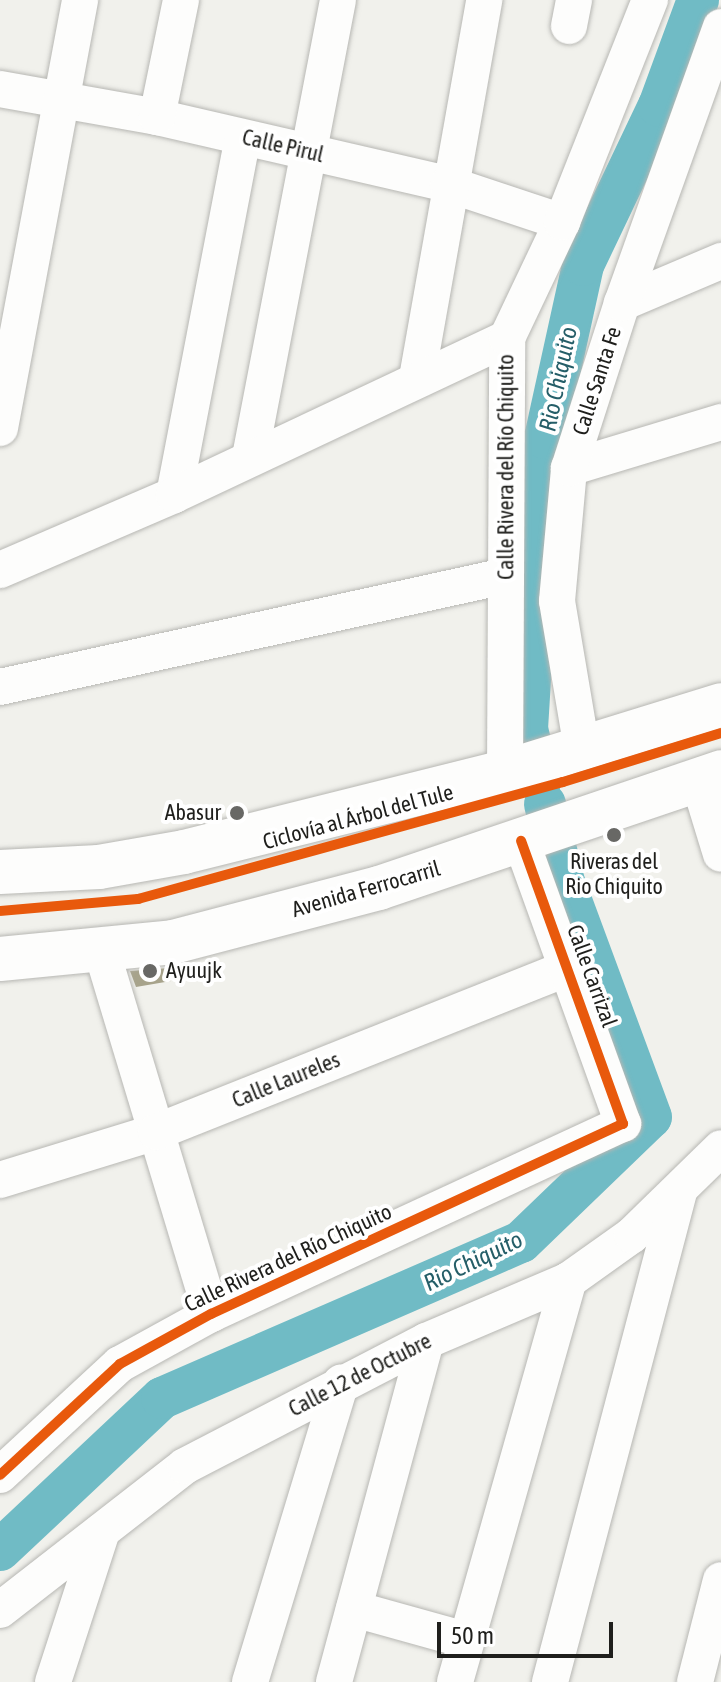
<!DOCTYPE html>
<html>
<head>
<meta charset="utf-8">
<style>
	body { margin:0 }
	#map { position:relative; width:721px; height:1682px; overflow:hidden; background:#f1f1ec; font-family:"Asap Condensed",sans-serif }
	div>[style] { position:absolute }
	.river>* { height:42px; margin:-21px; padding:0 21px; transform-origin:21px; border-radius:21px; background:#70bbc5 }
	.building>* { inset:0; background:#a7a38b }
	.roads { filter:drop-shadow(0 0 2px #b7b7b3) drop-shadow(0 0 2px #b7b7b3) }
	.minor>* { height:36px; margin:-18px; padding:0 18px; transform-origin:18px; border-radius:18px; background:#fdfdfc }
	.major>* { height:44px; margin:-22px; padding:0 22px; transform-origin:22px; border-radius:22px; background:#fdfdfc }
	.cycleway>* { height:10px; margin:-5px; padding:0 5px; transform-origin:5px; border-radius:5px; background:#e8590c }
	.dots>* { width:22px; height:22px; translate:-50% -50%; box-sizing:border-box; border:4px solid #fff; border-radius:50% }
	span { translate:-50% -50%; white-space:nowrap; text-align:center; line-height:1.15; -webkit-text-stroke:8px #fff; paint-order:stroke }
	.street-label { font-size:22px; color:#1f1f1c }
	.poi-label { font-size:22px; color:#1f1f1c }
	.right { translate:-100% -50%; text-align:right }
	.left { translate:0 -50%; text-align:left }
	.water-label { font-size:24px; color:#255e68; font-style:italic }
	.scale { position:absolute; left:437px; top:1622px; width:176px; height:36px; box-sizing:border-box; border:4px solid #1f1f1c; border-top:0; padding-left:10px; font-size:24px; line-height:28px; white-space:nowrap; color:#1f1f1c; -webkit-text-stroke:6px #fff; paint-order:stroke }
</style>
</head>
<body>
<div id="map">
	<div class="river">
		<div style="left:540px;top:782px;width:55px;rotate:-103.8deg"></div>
		<div style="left:527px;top:729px;width:292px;rotate:-86.5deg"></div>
		<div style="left:545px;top:438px;width:177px;rotate:-77.6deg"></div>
		<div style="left:583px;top:265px;width:176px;rotate:-64.5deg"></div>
		<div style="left:659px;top:106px;width:113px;rotate:-69.8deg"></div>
		<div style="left:0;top:1550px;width:222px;rotate:-43.2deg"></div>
		<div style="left:162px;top:1398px;width:391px;rotate:-23.5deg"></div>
		<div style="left:521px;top:1242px;width:180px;rotate:-43.9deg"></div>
		<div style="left:651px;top:1117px;width:254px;rotate:-110.3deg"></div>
		<div style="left:563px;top:879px;width:77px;rotate:-103.5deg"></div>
	</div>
	<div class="building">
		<div style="clip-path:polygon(168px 968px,171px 981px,136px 987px,130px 971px)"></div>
	</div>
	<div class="roads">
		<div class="minor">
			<div style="left:569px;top:26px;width:26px;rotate:-79deg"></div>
			<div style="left:0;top:89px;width:159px;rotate:10.1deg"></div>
			<div style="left:157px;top:117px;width:299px;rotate:13deg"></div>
			<div style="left:448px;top:184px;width:120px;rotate:18.4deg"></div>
			<div style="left:157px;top:117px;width:119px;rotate:-78.4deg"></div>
			<div style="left:622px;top:303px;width:108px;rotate:-23deg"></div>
			<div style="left:417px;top:378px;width:384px;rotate:-79.9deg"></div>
			<div style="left:0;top:428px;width:435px;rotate:-79.4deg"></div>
			<div style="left:250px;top:457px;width:465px;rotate:-79.1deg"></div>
			<div style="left:569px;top:468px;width:159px;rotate:-16.8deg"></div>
			<div style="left:174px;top:495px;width:364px;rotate:-79.1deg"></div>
			<div style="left:0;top:570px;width:189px;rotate:-23.3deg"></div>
			<div style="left:174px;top:495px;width:368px;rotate:-25.2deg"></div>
			<div style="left:0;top:687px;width:517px;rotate:-12.4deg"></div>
			<div style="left:582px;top:749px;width:150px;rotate:-99.6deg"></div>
			<div style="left:557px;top:601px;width:134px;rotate:-84.8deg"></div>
			<div style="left:569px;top:468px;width:173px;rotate:-72.2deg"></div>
			<div style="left:622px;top:303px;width:293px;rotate:-70.3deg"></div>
			<div style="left:505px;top:772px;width:434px;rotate:-89.7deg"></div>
			<div style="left:507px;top:338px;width:128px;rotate:-64.6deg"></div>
			<div style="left:562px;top:222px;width:239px;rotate:-68.4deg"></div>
			<div style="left:698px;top:779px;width:78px;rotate:73deg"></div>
			<div style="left:102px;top:952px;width:378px;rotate:73.2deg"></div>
			<div style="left:0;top:1180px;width:163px;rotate:-17.1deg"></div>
			<div style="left:156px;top:1132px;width:443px;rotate:-21.7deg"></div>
			<div style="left:0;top:1475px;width:163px;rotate:-42.8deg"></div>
			<div style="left:120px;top:1364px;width:104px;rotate:-28.8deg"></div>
			<div style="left:211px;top:1314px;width:454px;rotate:-24.8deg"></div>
			<div style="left:623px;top:1124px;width:301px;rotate:-109.8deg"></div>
			<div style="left:354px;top:1609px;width:116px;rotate:15.5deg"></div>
			<div style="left:0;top:1610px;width:234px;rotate:-37.9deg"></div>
			<div style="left:185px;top:1466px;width:271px;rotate:-27.4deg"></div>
			<div style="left:426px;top:1341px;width:155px;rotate:-23.1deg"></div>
			<div style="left:569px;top:1280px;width:77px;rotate:-35.5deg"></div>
			<div style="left:632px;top:1235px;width:124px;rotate:-44.3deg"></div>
			<div style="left:53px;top:1682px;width:159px;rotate:-72deg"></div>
			<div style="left:250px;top:1682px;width:313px;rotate:-73.1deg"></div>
			<div style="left:334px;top:1682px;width:353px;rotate:-74.9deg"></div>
			<div style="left:455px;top:1682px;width:418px;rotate:-74.2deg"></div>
			<div style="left:550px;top:1682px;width:507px;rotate:-75.25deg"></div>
			<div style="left:695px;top:1682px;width:105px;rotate:-75.7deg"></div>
		</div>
		<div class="major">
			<div style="left:0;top:872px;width:99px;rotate:-2.9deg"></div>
			<div style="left:99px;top:867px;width:86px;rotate:-10deg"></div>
			<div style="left:184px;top:852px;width:331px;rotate:-14deg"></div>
			<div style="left:505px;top:772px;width:226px;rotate:-17.2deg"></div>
			<div style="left:0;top:959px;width:174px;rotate:-5.6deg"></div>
			<div style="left:173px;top:942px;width:213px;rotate:-14.7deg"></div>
			<div style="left:379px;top:888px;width:361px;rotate:-18.7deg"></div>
		</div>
	</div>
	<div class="cycleway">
		<div style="left:0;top:911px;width:139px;rotate:-5deg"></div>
		<div style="left:138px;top:899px;width:441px;rotate:-15.4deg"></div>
		<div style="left:563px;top:782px;width:165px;rotate:-17.2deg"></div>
		<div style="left:0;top:1475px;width:163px;rotate:-42.8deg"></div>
		<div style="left:120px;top:1364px;width:104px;rotate:-28.8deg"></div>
		<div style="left:211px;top:1314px;width:454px;rotate:-24.8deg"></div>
		<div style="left:623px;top:1124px;width:301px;rotate:-109.8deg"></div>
	</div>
	<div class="dots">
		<div style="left:237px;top:813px;background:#686865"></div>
		<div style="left:614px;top:835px;background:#686865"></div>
		<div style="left:150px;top:971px;background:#686865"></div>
	</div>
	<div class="street-label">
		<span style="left:283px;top:146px;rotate:13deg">Calle Pirul</span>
		<span style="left:597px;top:381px;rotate:-72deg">Calle Santa Fe</span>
		<span style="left:506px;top:467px;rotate:-90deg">Calle Rivera del Río Chiquito</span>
		<span style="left:358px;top:817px;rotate:-15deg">Ciclovía al Árbol del Tule</span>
		<span style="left:366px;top:889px;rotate:-16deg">Avenida Ferrocarril</span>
		<span style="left:592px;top:976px;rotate:70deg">Calle Carrizal</span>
		<span style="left:286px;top:1080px;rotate:-22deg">Calle Laureles</span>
		<span style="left:288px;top:1258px;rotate:-25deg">Calle Rivera del Río Chiquito</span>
		<span style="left:360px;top:1375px;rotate:-27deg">Calle 12 de Octubre</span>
	</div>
	<div class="poi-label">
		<span class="right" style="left:221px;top:813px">Abasur</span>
		<span style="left:614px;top:874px">Riveras del<br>Rio Chiquito</span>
		<span class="left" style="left:166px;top:971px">Ayuujk</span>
	</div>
	<div class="water-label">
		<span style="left:558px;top:379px;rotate:-78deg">Rio Chiquito</span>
		<span style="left:473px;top:1261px;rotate:-26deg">Rio Chiquito</span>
	</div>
	<div class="scale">50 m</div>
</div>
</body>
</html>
